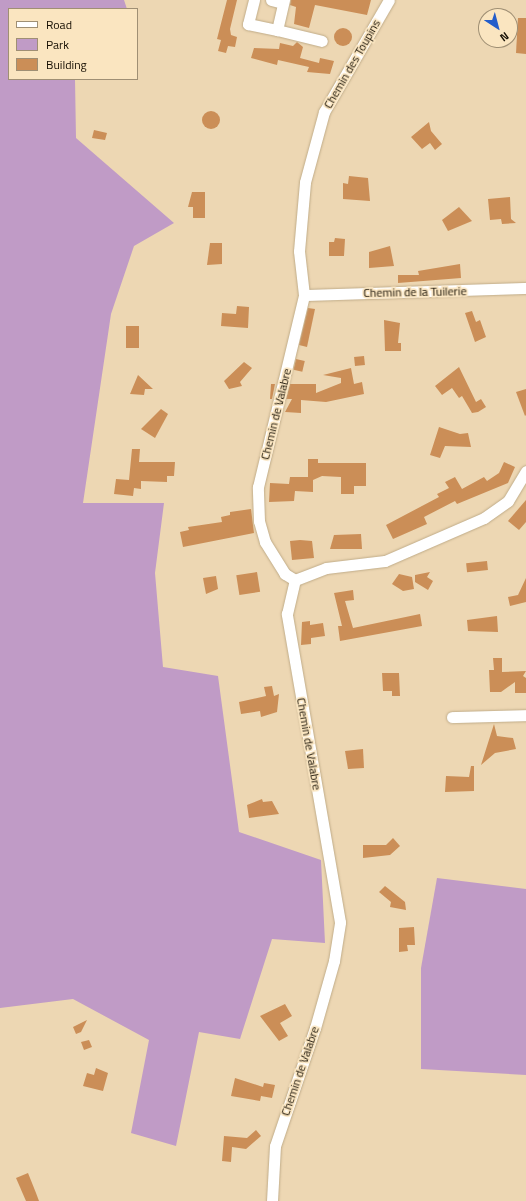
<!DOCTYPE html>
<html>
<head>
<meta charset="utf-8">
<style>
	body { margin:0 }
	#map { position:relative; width:526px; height:1201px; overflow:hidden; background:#edd7b3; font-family:"Titillium Web",sans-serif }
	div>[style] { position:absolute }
	.green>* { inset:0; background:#c09bc6 }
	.building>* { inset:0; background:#cb8e57; transform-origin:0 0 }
	.round { border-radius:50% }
	.roads { filter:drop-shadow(0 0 1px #c0ac89) drop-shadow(0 0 1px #c0ac89) }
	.street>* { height:11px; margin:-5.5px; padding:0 5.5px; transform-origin:5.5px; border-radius:5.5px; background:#fff }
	span { translate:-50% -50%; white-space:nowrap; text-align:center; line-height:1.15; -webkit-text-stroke:3.5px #fae5c0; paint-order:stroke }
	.street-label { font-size:12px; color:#160f03 }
	.legend { position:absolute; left:8px; top:8px; width:130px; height:72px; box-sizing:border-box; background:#fae5c0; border:1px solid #9f8f74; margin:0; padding:5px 7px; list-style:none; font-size:12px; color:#160f03 }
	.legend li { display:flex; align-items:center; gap:8px; height:20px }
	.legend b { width:20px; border:1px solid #9f8f74 }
	.north { position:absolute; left:478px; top:8px; width:40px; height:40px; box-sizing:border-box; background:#fae5c0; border:1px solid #9f8f74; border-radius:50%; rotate:144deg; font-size:11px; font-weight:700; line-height:16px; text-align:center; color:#160f03 }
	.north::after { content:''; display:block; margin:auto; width:14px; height:18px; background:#235dca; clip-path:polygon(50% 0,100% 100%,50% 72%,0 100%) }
</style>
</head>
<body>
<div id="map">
	<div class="green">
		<div style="clip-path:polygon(0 0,124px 0,127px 9px,9px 9px,9px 79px,75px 79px,76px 138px,174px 223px,134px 246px,111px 314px,83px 503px,164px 503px,155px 573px,163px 667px,218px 676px,239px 832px,321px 860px,325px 943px,272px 939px,240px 1039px,199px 1032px,176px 1146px,131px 1133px,149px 1040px,73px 999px,0 1008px)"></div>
		<div style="clip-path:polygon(437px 878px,526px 889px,526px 1075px,421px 1069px,421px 968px)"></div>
	</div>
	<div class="building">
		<div style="clip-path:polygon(227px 0,237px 0,230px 29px,231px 35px,237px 37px,235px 47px,228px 46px,226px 53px,218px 51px,221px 40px,217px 39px)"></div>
		<div style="clip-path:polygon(291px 0,371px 0,367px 15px,315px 5px,309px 28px,294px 24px,296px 7px,290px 5px)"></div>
		<div style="clip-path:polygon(518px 18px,526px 18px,526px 54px,516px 53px)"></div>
		<div class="round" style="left:334px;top:28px;width:18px;height:18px"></div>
		<div style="clip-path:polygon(297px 42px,303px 47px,300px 58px,319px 63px,320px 58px,334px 61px,330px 74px,307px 72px,309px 67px,278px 60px,277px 65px,251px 58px,254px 48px,279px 49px,280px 43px,293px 46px)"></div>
		<div class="round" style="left:202px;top:111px;width:18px;height:18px"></div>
		<div style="clip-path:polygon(429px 122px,431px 131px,442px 144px,435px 150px,430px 143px,422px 149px,411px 137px)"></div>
		<div style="clip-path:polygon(94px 130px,107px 133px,105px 140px,92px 138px)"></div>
		<div style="clip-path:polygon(349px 176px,368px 178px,370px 201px,343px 199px,343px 183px,348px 184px)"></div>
		<div style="clip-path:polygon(192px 192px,205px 192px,205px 218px,193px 218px,193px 207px,188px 207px)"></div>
		<div style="clip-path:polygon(510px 197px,511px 219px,516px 223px,502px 224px,501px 219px,490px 220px,488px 199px)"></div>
		<div style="clip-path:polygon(459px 207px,472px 221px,448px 231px,442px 220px)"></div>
		<div style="clip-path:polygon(335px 238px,345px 239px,344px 256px,329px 256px,329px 242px,334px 242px)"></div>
		<div style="clip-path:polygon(210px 243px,222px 243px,222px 264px,207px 265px)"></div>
		<div style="clip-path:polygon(390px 246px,394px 266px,369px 268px,369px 252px)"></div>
		<div style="clip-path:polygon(460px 264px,461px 278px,398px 283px,398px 275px,419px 275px,418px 271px)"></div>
		<div style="clip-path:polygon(237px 306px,249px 307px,248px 328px,221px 326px,222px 313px,236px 314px)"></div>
		<div style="clip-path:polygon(308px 308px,315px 309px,307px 347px,299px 345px)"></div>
		<div style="clip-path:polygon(472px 311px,476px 322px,480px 320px,486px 337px,475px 342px,465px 313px)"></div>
		<div style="clip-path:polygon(384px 320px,400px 323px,398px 343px,401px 343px,401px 351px,385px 351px)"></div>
		<div style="left:126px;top:326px;width:13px;height:22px"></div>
		<div style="left:364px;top:356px;width:9px;height:10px;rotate:84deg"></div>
		<div style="left:296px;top:359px;width:9px;height:11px;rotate:13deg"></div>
		<div style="clip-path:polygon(244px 362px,252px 368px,240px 382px,242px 386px,229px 389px,224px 381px)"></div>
		<div style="clip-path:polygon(459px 367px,476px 402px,481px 399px,486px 407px,478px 412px,472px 413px,462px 396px,459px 398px,452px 388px,442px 395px,435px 386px)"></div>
		<div style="clip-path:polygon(351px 368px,354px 384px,362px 382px,364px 394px,326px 402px,301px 400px,301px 413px,285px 412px,292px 399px,286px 399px,290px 384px,316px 384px,316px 393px,341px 383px,341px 378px,323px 375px)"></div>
		<div style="clip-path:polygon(138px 375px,153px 389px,145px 389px,144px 395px,130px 394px)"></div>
		<div style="clip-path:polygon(271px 384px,275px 384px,272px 399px,270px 399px)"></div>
		<div style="clip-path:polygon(526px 389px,526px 415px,525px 416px,516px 392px)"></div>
		<div style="clip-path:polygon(161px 409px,168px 414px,155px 438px,141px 429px)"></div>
		<div style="clip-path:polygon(439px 427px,460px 434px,468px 433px,471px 447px,445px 446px,440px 458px,430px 455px)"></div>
		<div style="clip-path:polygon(132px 449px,140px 449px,139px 462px,175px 462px,174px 476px,167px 476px,167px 482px,141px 481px,141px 489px,134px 488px,133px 496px,114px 494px,116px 479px,129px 480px)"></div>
		<div style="clip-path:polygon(308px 459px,318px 459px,318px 463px,366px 463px,366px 486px,354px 486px,354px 494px,341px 494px,341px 477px,322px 476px,313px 480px,313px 492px,295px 491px,294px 501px,269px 502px,270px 483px,289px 484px,290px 477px,308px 477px)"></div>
		<div style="clip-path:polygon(504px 462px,515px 467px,508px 483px,457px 504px,455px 501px,424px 517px,427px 524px,393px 539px,386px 525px,439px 497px,437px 494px,449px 488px,445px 482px,455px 477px,462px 489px,484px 477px,487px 481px,499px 473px)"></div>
		<div style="clip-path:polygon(526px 500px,526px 522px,519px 530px,508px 521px)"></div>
		<div style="clip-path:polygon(251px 509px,254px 533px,183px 547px,180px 532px,189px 530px,188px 527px,222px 522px,221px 517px,230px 515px,230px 512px)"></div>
		<div style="clip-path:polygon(361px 534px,362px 549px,330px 549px,334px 535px)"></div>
		<div style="clip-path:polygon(300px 540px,312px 541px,314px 558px,292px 560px,290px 541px)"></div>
		<div style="left:487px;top:561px;width:9px;height:21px;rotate:84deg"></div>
		<div style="left:257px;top:572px;width:20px;height:21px;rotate:81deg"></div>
		<div style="clip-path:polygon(430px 572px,427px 577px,433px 581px,428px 590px,415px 582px,415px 575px)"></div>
		<div style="clip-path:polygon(399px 574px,412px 577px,414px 589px,403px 591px,392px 584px)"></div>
		<div style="clip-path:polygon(216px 576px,218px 589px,206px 594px,203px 578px)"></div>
		<div style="clip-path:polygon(526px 578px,526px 602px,510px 606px,508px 597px,518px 595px)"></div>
		<div style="clip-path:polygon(353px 590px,354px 600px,345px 601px,353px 628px,420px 614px,422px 626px,340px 641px,338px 626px,342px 626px,334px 593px)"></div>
		<div style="clip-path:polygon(497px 616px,498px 632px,468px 631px,467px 620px)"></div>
		<div style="clip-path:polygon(310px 621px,310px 625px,323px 623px,325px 636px,311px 638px,311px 644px,301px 645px,302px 622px)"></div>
		<div style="clip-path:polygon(493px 658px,502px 658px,502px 672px,526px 671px,523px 676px,526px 678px,526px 693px,515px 693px,515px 682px,501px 692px,490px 692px,489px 670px,494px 670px)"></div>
		<div style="clip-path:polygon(382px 673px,399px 673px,400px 696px,392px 696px,392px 691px,383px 691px)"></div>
		<div style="clip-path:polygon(272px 686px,274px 696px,279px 694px,277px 712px,261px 717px,260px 711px,241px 714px,239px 702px,266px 696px,264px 687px)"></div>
		<div style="clip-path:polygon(494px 724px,497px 736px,513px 738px,516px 749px,495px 753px,481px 765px)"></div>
		<div style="clip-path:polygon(363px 749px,364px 768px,348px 769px,345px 751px)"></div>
		<div style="clip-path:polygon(471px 766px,474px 766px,474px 791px,445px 792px,446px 776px,469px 777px)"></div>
		<div style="clip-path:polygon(262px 799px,263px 802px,272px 801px,279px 814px,249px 818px,247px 805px)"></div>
		<div style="clip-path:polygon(393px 838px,400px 846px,390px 855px,363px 858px,363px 845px,386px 845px)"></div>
		<div style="clip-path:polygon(385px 886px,405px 902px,406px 910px,390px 907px,391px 902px,379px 892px)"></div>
		<div style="clip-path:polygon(414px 927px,415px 945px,407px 945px,408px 951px,399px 952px,399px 928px)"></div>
		<div style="clip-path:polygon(285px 1004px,292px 1016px,280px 1023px,288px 1036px,279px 1041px,260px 1016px)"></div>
		<div style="clip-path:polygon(87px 1020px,81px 1032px,76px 1034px,73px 1027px)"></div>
		<div style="clip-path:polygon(89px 1040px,92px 1047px,84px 1050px,81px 1042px)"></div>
		<div style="clip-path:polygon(96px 1068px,108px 1073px,103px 1091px,83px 1086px,87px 1073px,94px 1075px)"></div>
		<div style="clip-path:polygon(235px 1078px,263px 1087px,264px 1083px,275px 1085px,272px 1098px,261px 1096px,260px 1101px,231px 1096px)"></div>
		<div style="clip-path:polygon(256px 1130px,261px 1136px,246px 1149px,232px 1147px,231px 1162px,222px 1161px,224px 1136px,247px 1138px)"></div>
		<div style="clip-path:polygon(28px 1173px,36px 1193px,39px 1201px,26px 1201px,16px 1178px)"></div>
	</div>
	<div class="roads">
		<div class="street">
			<div style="left:254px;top:0;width:25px;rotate:104deg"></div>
			<div style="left:248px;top:24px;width:30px;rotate:12deg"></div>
			<div style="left:271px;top:0;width:12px;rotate:14deg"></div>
			<div style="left:284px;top:0;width:31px;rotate:103deg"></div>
			<div style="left:277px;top:30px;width:46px;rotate:13.7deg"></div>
			<div style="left:304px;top:295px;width:222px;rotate:-1.8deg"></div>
			<div style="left:295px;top:580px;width:33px;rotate:-21deg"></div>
			<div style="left:326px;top:568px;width:59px;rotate:-6.8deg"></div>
			<div style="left:385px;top:561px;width:108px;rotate:-23.5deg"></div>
			<div style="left:484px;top:518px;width:29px;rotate:-35deg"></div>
			<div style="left:508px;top:501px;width:35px;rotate:-59deg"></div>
			<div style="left:452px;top:717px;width:74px;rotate:-1.5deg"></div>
			<div style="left:272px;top:1201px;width:55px;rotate:-86.9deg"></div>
			<div style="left:275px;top:1146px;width:125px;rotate:-71.3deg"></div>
			<div style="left:315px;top:1028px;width:70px;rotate:-74.2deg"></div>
			<div style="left:334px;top:961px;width:39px;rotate:-81deg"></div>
			<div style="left:340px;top:922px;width:313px;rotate:-99.8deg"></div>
			<div style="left:287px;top:614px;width:35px;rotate:-77deg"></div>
			<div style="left:295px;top:580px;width:12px;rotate:-149deg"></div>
			<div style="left:285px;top:574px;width:38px;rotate:-122deg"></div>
			<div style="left:265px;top:542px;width:22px;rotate:-106deg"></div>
			<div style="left:259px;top:521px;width:34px;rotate:-92deg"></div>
			<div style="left:258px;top:487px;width:197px;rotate:-76.5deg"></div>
			<div style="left:304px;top:295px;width:44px;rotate:-96.5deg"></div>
			<div style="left:299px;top:251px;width:69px;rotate:-85deg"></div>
			<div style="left:305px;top:182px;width:73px;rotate:-74.8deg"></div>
			<div style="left:324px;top:112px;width:129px;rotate:-59.9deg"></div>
		</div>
	</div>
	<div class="street-label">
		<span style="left:352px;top:64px;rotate:-60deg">Chemin des Toupins</span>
		<span style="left:415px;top:292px;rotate:-1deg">Chemin de la Tuilerie</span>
		<span style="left:276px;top:414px;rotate:-76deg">Chemin de Valabre</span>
		<span style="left:309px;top:744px;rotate:80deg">Chemin de Valabre</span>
		<span style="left:300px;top:1071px;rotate:-71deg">Chemin de Valabre</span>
	</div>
	<ul class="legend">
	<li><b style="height:5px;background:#fff"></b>Road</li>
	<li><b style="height:11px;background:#c09bc6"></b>Park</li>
	<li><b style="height:11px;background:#cb8e57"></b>Building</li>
	</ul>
	<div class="north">N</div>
</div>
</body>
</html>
